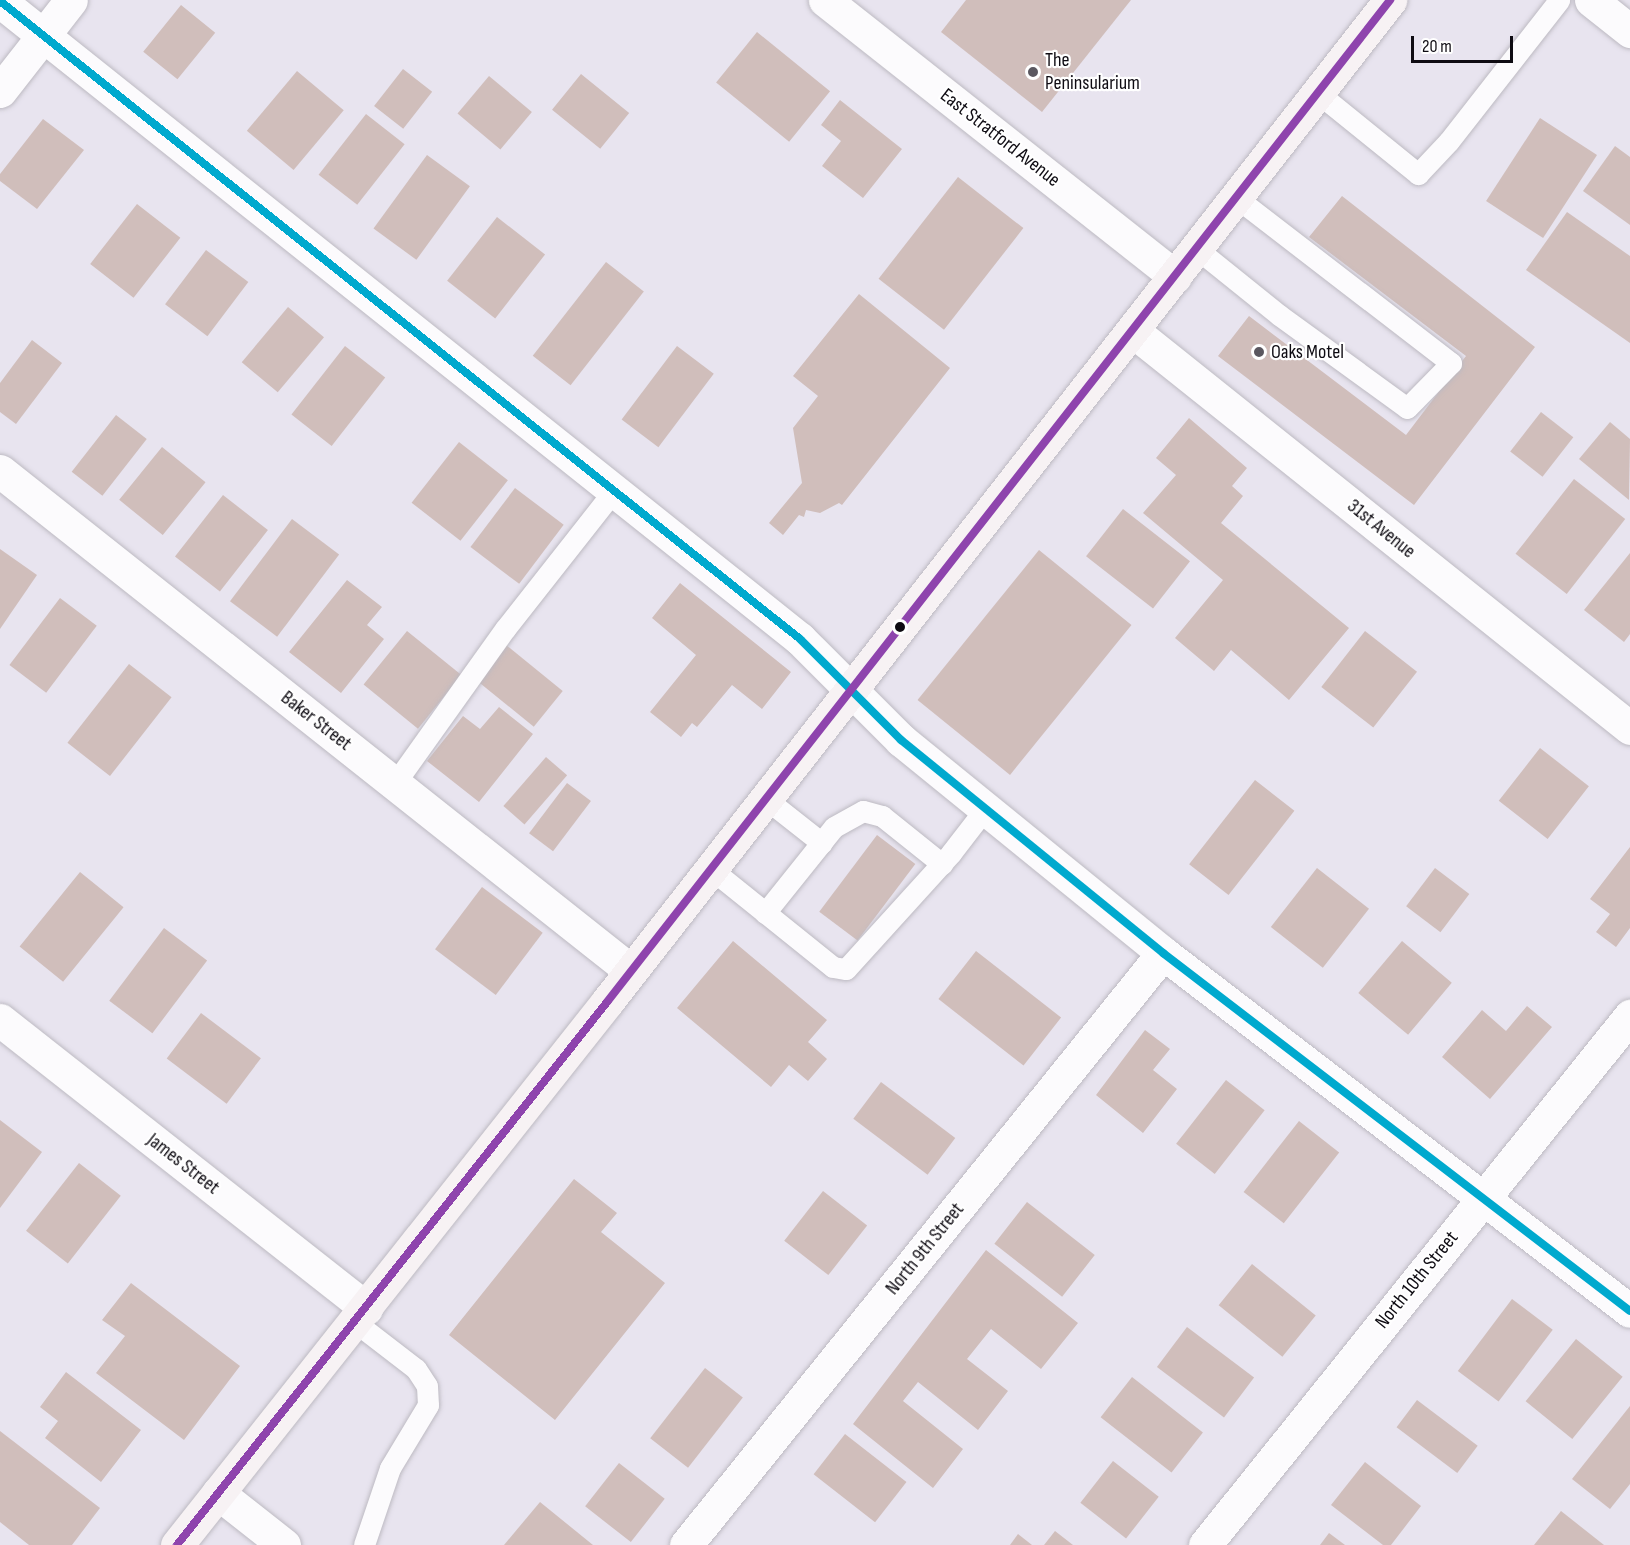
<!DOCTYPE html>
<html>
<head>
<meta charset="utf-8">
<style>
	body { margin:0 }
	#map { position:relative; width:1630px; height:1545px; overflow:hidden; background:#e8e4ef; font-family:"Sofia Sans Condensed",sans-serif }
	div>[style] { position:absolute }
	.building>* { inset:0; background:#d0bebb; transform-origin:0 0 }
	.roads { filter:drop-shadow(0 0 2px #bdbac2) drop-shadow(0 0 2px #bdbac2) }
	.service>* { height:21px; margin:-10.5px; padding:0 10.5px; transform-origin:10.5px; border-radius:10.5px; background:#fcfbfd }
	.minor>* { height:33px; margin:-16.5px; padding:0 16.5px; transform-origin:16.5px; border-radius:16.5px; background:#fcfbfd }
	.tertiary>* { height:33px; margin:-16.5px; padding:0 16.5px; transform-origin:16.5px; border-radius:16.5px; background:#fcfbfd }
	.primary>* { height:33px; margin:-16.5px; padding:0 16.5px; transform-origin:16.5px; border-radius:16.5px; background:#f7f2f4 }
	.bus-1>* { height:8px; margin:-4px; padding:0 4px; transform-origin:4px; border-radius:4px; background:#00a9ce }
	.bus-2>* { height:8px; margin:-4px; padding:0 4px; transform-origin:4px; border-radius:4px; background:#8e44ad }
	.dots>* { width:16px; height:16px; translate:-50% -50%; box-sizing:border-box; border:3px solid #fff; border-radius:50% }
	span { translate:-50% -50%; white-space:nowrap; text-align:center; line-height:1.15; -webkit-text-stroke:4.5px #fff; paint-order:stroke }
	.poi-label { font-size:20px; color:#0e0b12 }
	.left { translate:0 -50%; text-align:left }
	.street-label { font-size:20px; color:#0e0b12 }
	.scale { position:absolute; left:1411px; top:36px; width:102px; height:27px; box-sizing:border-box; border:3px solid #0e0b12; border-top:0; padding-left:8px; font-size:18px; line-height:21px; white-space:nowrap; color:#0e0b12; -webkit-text-stroke:4px #fff; paint-order:stroke }
</style>
</head>
<body>
<div id="map">
	<div class="building">
		<div style="clip-path:polygon(966px 0,1131px 0,1042px 112px,941px 32px)"></div>
		<div style="left:181px;top:5px;width:44px;height:60px;rotate:39deg"></div>
		<div style="left:757px;top:32px;width:94px;height:65px;rotate:39deg"></div>
		<div style="left:403px;top:69px;width:37px;height:47px;rotate:38deg"></div>
		<div style="left:297px;top:71px;width:61px;height:78px;rotate:40deg"></div>
		<div style="left:581px;top:74px;width:62px;height:46px;rotate:39deg"></div>
		<div style="left:489px;top:76px;width:56px;height:49px;rotate:40deg"></div>
		<div style="clip-path:polygon(840px 100px,902px 149px,863px 198px,822px 166px,841px 141px,821px 125px)"></div>
		<div style="left:366px;top:114px;width:49px;height:77px;rotate:38deg"></div>
		<div style="left:1540px;top:118px;width:68px;height:99px;rotate:33deg"></div>
		<div style="clip-path:polygon(43px 119px,84px 150px,37px 209px,0 181px,0 174px)"></div>
		<div style="clip-path:polygon(1615px 146px,1630px 157px,1630px 225px,1583px 191px)"></div>
		<div style="left:427px;top:155px;width:53px;height:91px;rotate:36deg"></div>
		<div style="left:958px;top:177px;width:83px;height:129px;rotate:38deg"></div>
		<div style="clip-path:polygon(1342px 196px,1535px 347px,1414px 505px,1218px 356px,1249px 316px,1406px 435px,1466px 356px,1309px 237px)"></div>
		<div style="left:137px;top:204px;width:55px;height:76px;rotate:38deg"></div>
		<div style="clip-path:polygon(1567px 212px,1630px 256px,1630px 343px,1526px 270px)"></div>
		<div style="left:497px;top:217px;width:61px;height:81px;rotate:38deg"></div>
		<div style="left:206px;top:250px;width:53px;height:68px;rotate:37deg"></div>
		<div style="left:606px;top:262px;width:48px;height:119px;rotate:38deg"></div>
		<div style="clip-path:polygon(859px 294px,950px 368px,842px 505px,839px 503px,820px 513px,806px 510px,804px 517px,799px 515px,783px 535px,769px 523px,802px 483px,793px 428px,818px 396px,793px 376px)"></div>
		<div style="left:288px;top:307px;width:47px;height:72px;rotate:40deg"></div>
		<div style="clip-path:polygon(32px 340px,62px 363px,16px 424px,0 412px,0 383px)"></div>
		<div style="left:345px;top:346px;width:51px;height:87px;rotate:38deg"></div>
		<div style="left:677px;top:346px;width:46px;height:92px;rotate:37deg"></div>
		<div style="left:1541px;top:412px;width:41px;height:50px;rotate:38deg"></div>
		<div style="left:116px;top:415px;width:39px;height:72px;rotate:38deg"></div>
		<div style="clip-path:polygon(1189px 418px,1247px 468px,1232px 486px,1243px 496px,1221px 523px,1349px 628px,1289px 700px,1231px 650px,1214px 671px,1175px 638px,1223px 580px,1143px 513px,1176px 475px,1156px 458px)"></div>
		<div style="clip-path:polygon(1610px 422px,1630px 439px,1629px 500px,1579px 459px)"></div>
		<div style="left:459px;top:442px;width:62px;height:77px;rotate:38deg"></div>
		<div style="left:162px;top:447px;width:56px;height:68px;rotate:39deg"></div>
		<div style="left:1574px;top:479px;width:65px;height:95px;rotate:38deg"></div>
		<div style="left:515px;top:488px;width:61px;height:74px;rotate:37deg"></div>
		<div style="left:223px;top:495px;width:57px;height:78px;rotate:38deg"></div>
		<div style="left:1123px;top:509px;width:85px;height:60px;rotate:38deg"></div>
		<div style="left:292px;top:519px;width:59px;height:103px;rotate:37deg"></div>
		<div style="clip-path:polygon(0 549px,37px 575px,0 629px)"></div>
		<div style="left:1039px;top:550px;width:119px;height:193px;rotate:39deg"></div>
		<div style="clip-path:polygon(1630px 553px,1630px 634px,1624px 642px,1584px 610px)"></div>
		<div style="clip-path:polygon(347px 580px,382px 607px,367px 625px,384px 639px,341px 693px,289px 652px)"></div>
		<div style="clip-path:polygon(680px 583px,791px 672px,762px 709px,732px 685px,697px 727px,692px 723px,681px 737px,650px 712px,696px 655px,652px 618px)"></div>
		<div style="left:60px;top:598px;width:46px;height:84px;rotate:37deg"></div>
		<div style="left:407px;top:631px;width:70px;height:69px;rotate:39deg"></div>
		<div style="left:1365px;top:631px;width:66px;height:71px;rotate:38deg"></div>
		<div style="left:506px;top:645px;width:73px;height:46px;rotate:39deg"></div>
		<div style="left:129px;top:664px;width:54px;height:100px;rotate:38deg"></div>
		<div style="clip-path:polygon(499px 707px,533px 734px,479px 802px,427px 761px,463px 716px,480px 729px)"></div>
		<div style="left:1540px;top:748px;width:62px;height:67px;rotate:38deg"></div>
		<div style="left:546px;top:757px;width:28px;height:65px;rotate:41deg"></div>
		<div style="left:1255px;top:780px;width:50px;height:107px;rotate:38deg"></div>
		<div style="left:567px;top:783px;width:30px;height:63px;rotate:37deg"></div>
		<div style="left:877px;top:835px;width:48px;height:96px;rotate:37deg"></div>
		<div style="clip-path:polygon(1630px 847px,1630px 928px,1616px 947px,1596px 932px,1610px 914px,1590px 899px)"></div>
		<div style="left:1317px;top:868px;width:66px;height:75px;rotate:38deg"></div>
		<div style="left:1435px;top:868px;width:43px;height:48px;rotate:37deg"></div>
		<div style="left:80px;top:872px;width:56px;height:96px;rotate:39deg"></div>
		<div style="left:482px;top:887px;width:76px;height:78px;rotate:37deg"></div>
		<div style="left:164px;top:928px;width:54px;height:91px;rotate:37deg"></div>
		<div style="clip-path:polygon(733px 941px,827px 1020px,808px 1042px,827px 1059px,808px 1081px,789px 1065px,771px 1087px,677px 1008px)"></div>
		<div style="left:1402px;top:941px;width:65px;height:68px;rotate:40deg"></div>
		<div style="left:976px;top:951px;width:108px;height:61px;rotate:38deg"></div>
		<div style="clip-path:polygon(1527px 1006px,1552px 1027px,1490px 1099px,1442px 1057px,1482px 1010px,1506px 1031px)"></div>
		<div style="left:201px;top:1013px;width:75px;height:57px;rotate:37deg"></div>
		<div style="clip-path:polygon(1145px 1030px,1170px 1049px,1153px 1070px,1177px 1089px,1143px 1133px,1096px 1095px)"></div>
		<div style="left:1226px;top:1080px;width:49px;height:81px;rotate:38deg"></div>
		<div style="left:881px;top:1082px;width:93px;height:46px;rotate:37deg"></div>
		<div style="clip-path:polygon(0 1120px,42px 1152px,0 1208px)"></div>
		<div style="left:1299px;top:1121px;width:51px;height:90px;rotate:38deg"></div>
		<div style="left:79px;top:1163px;width:53px;height:86px;rotate:38deg"></div>
		<div style="clip-path:polygon(574px 1179px,617px 1213px,601px 1232px,665px 1283px,555px 1420px,449px 1335px)"></div>
		<div style="left:823px;top:1191px;width:56px;height:63px;rotate:38deg"></div>
		<div style="left:1027px;top:1202px;width:86px;height:53px;rotate:38deg"></div>
		<div style="clip-path:polygon(986px 1250px,1078px 1323px,1041px 1369px,991px 1329px,967px 1359px,1008px 1391px,978px 1430px,918px 1382px,903px 1401px,963px 1449px,933px 1488px,853px 1424px)"></div>
		<div style="left:1252px;top:1264px;width:82px;height:53px;rotate:39deg"></div>
		<div style="clip-path:polygon(131px 1283px,240px 1366px,184px 1440px,96px 1373px,125px 1336px,102px 1320px)"></div>
		<div style="left:1512px;top:1299px;width:51px;height:90px;rotate:37deg"></div>
		<div style="left:1187px;top:1327px;width:84px;height:50px;rotate:37deg"></div>
		<div style="left:1576px;top:1339px;width:60px;height:80px;rotate:39deg"></div>
		<div style="left:705px;top:1368px;width:48px;height:89px;rotate:38deg"></div>
		<div style="clip-path:polygon(66px 1372px,141px 1430px,101px 1482px,45px 1438px,58px 1421px,40px 1407px)"></div>
		<div style="left:1132px;top:1377px;width:90px;height:51px;rotate:38deg"></div>
		<div style="left:1417px;top:1400px;width:76px;height:34px;rotate:37deg"></div>
		<div style="clip-path:polygon(1630px 1406px,1630px 1484px,1610px 1509px,1572px 1479px)"></div>
		<div style="clip-path:polygon(0 1431px,100px 1508px,72px 1545px,29px 1545px,0 1522px)"></div>
		<div style="left:845px;top:1434px;width:78px;height:51px;rotate:38deg"></div>
		<div style="left:1113px;top:1461px;width:58px;height:53px;rotate:38deg"></div>
		<div style="clip-path:polygon(1365px 1462px,1421px 1506px,1391px 1545px,1383px 1545px,1331px 1505px)"></div>
		<div style="left:619px;top:1463px;width:58px;height:55px;rotate:38deg"></div>
		<div style="clip-path:polygon(540px 1502px,593px 1545px,504px 1545px)"></div>
		<div style="clip-path:polygon(1561px 1511px,1604px 1545px,1534px 1545px)"></div>
		<div style="clip-path:polygon(1055px 1531px,1073px 1545px,1044px 1545px)"></div>
		<div style="clip-path:polygon(1329px 1533px,1345px 1545px,1320px 1545px)"></div>
		<div style="clip-path:polygon(1018px 1534px,1032px 1545px,1010px 1545px)"></div>
	</div>
	<div class="roads">
		<div class="service">
			<div style="left:1318px;top:93px;width:129px;rotate:39deg"></div>
			<div style="left:1418px;top:174px;width:45px;rotate:-46.8deg"></div>
			<div style="left:1449px;top:141px;width:179px;rotate:-52deg"></div>
			<div style="left:1197px;top:249px;width:105px;rotate:38.8deg"></div>
			<div style="left:1279px;top:315px;width:158px;rotate:36deg"></div>
			<div style="left:1407px;top:408px;width:63px;rotate:-45.6deg"></div>
			<div style="left:1451px;top:363px;width:270px;rotate:-142.4deg"></div>
			<div style="left:395px;top:783px;width:189px;rotate:-54.5deg"></div>
			<div style="left:505px;top:629px;width:178px;rotate:-51.8deg"></div>
			<div style="left:766px;top:799px;width:71px;rotate:38.2deg"></div>
			<div style="left:711px;top:869px;width:156px;rotate:38.8deg"></div>
			<div style="left:833px;top:967px;width:13px;rotate:9deg"></div>
			<div style="left:846px;top:969px;width:156px;rotate:-47.8deg"></div>
			<div style="left:951px;top:853px;width:56px;rotate:-52.3deg"></div>
			<div style="left:765px;top:913px;width:110px;rotate:-51.3deg"></div>
			<div style="left:834px;top:827px;width:33px;rotate:-29deg"></div>
			<div style="left:863px;top:811px;width:20px;rotate:15deg"></div>
			<div style="left:882px;top:816px;width:77px;rotate:38.7deg"></div>
			<div style="left:355px;top:1322px;width:77px;rotate:37.6deg"></div>
			<div style="left:416px;top:1369px;width:20px;rotate:57deg"></div>
			<div style="left:427px;top:1386px;width:19px;rotate:87deg"></div>
			<div style="left:428px;top:1405px;width:74px;rotate:121.1deg"></div>
			<div style="left:390px;top:1468px;width:81px;rotate:108.7deg"></div>
		</div>
		<div class="minor">
			<div style="left:825px;top:0;width:446px;rotate:38.3deg"></div>
			<div style="left:1591px;top:0;width:50px;rotate:38.5deg"></div>
			<div style="left:0;top:91px;width:115px;rotate:-52deg"></div>
			<div style="left:1133px;top:331px;width:636px;rotate:38.62deg"></div>
			<div style="left:0;top:471px;width:805px;rotate:38.39deg"></div>
			<div style="left:0;top:1020px;width:466px;rotate:38.2deg"></div>
			<div style="left:218px;top:1493px;width:84px;rotate:38.2deg"></div>
			<div style="left:686px;top:1545px;width:760px;rotate:-51.14deg"></div>
			<div style="left:1205px;top:1545px;width:679px;rotate:-51.22deg"></div>
		</div>
		<div class="tertiary">
			<div style="left:0;top:1px;width:1023px;rotate:38.57deg"></div>
			<div style="left:800px;top:639px;width:143px;rotate:45deg"></div>
			<div style="left:901px;top:740px;width:338px;rotate:39.1deg"></div>
			<div style="left:1163px;top:953px;width:588px;rotate:37.47deg"></div>
		</div>
		<div class="primary">
			<div style="left:177px;top:1545px;width:693px;rotate:-51.62deg"></div>
			<div style="left:607px;top:1002px;width:1272px;rotate:-51.99deg"></div>
		</div>
	</div>
	<div class="bus-1">
		<div style="left:0;top:1px;width:1023px;rotate:38.57deg"></div>
		<div style="left:800px;top:639px;width:143px;rotate:45deg"></div>
		<div style="left:901px;top:740px;width:338px;rotate:39.1deg"></div>
		<div style="left:1163px;top:953px;width:588px;rotate:37.47deg"></div>
	</div>
	<div class="bus-2">
		<div style="left:177px;top:1545px;width:693px;rotate:-51.62deg"></div>
		<div style="left:607px;top:1002px;width:1272px;rotate:-51.99deg"></div>
	</div>
	<div class="dots">
		<div style="left:1033px;top:72px;background:#5a575f"></div>
		<div style="left:1259px;top:352px;background:#5a575f"></div>
		<div style="left:900px;top:627px;background:#0e0b12"></div>
	</div>
	<div class="poi-label">
		<span class="left" style="left:1045px;top:72px">The<br>Peninsularium</span>
		<span class="left" style="left:1271px;top:352px">Oaks Motel</span>
	</div>
	<div class="street-label">
		<span style="left:1000px;top:138px;rotate:38deg">East Stratford Avenue</span>
		<span style="left:1381px;top:529px;rotate:39deg">31st Avenue</span>
		<span style="left:316px;top:721px;rotate:38deg">Baker Street</span>
		<span style="left:183px;top:1164px;rotate:38deg">James Street</span>
		<span style="left:925px;top:1249px;rotate:-51deg">North 9th Street</span>
		<span style="left:1417px;top:1280px;rotate:-51deg">North 10th Street</span>
	</div>
	<div class="scale">20 m</div>
</div>
</body>
</html>
